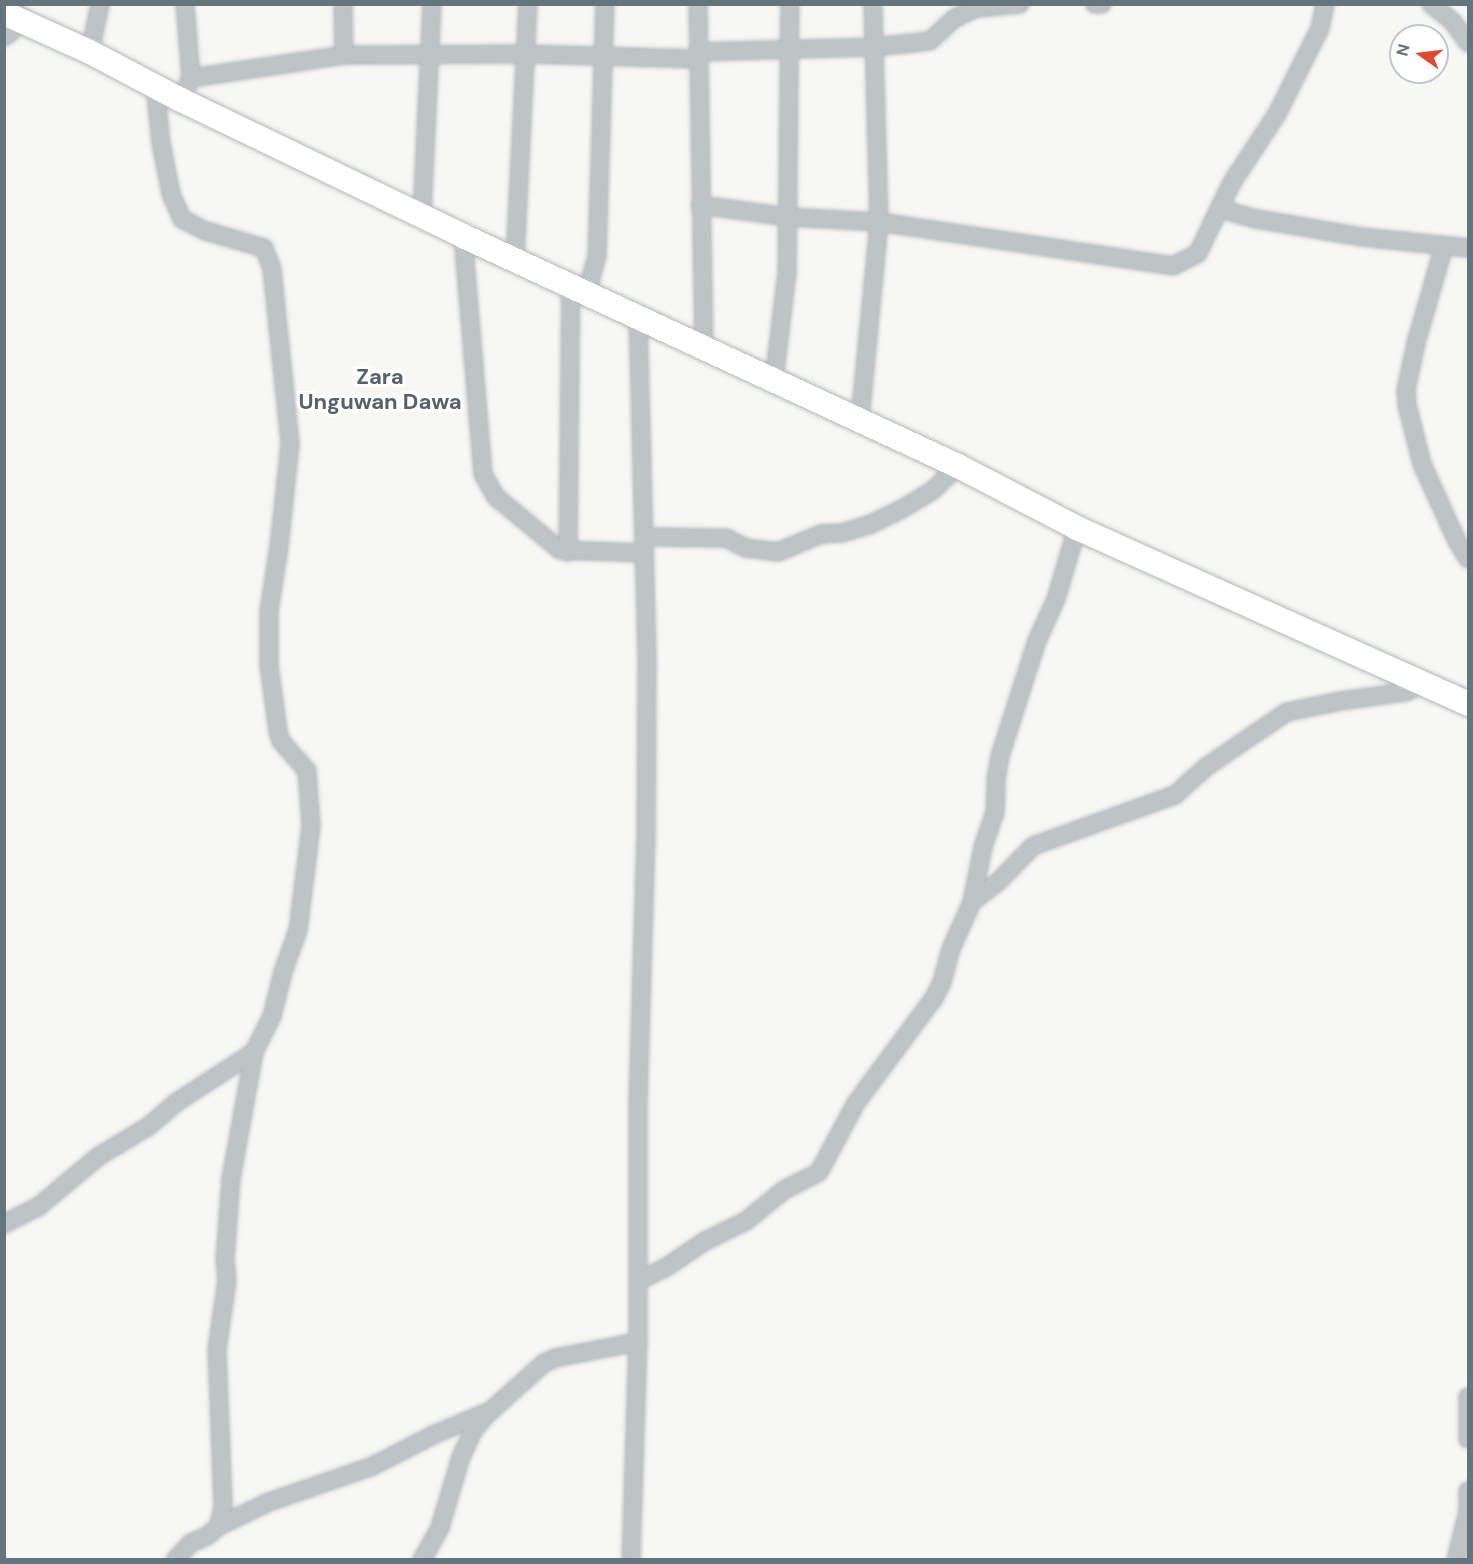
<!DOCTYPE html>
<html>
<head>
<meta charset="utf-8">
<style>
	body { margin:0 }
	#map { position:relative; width:1473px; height:1564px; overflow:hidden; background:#f7f7f4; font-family:"DM Sans",sans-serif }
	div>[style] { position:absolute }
	.roads { filter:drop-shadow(0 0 2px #b1b7bb) drop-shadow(0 0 2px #b1b7bb) }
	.street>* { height:16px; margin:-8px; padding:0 8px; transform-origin:8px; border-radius:8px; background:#bec3c6 }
	.secondary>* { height:24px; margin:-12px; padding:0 12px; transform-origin:12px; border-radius:12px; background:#fff }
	span { translate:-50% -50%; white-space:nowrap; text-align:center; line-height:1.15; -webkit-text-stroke:6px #fff; paint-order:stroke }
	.neighbourhood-label { font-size:22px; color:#556269; font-weight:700 }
	.frame { position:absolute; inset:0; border:6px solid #64757e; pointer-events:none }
	.north { position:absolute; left:1389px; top:24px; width:60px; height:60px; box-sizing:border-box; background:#fff; border:2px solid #c1c8cb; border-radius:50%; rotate:284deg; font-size:16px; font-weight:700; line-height:24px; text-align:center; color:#64757e }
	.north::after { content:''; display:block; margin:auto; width:21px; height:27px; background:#da4b31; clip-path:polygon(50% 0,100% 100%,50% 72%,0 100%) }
</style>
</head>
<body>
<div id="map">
	<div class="roads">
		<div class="street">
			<div style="left:185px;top:4px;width:74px;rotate:85.4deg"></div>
			<div style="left:343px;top:4px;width:51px;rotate:88.9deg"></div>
			<div style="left:698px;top:4px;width:343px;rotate:89deg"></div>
			<div style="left:1095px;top:4px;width:7px"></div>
			<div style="left:1431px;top:4px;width:28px;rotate:39deg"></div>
			<div style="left:1453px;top:22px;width:26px;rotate:54deg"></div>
			<div style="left:4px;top:37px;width:9px;rotate:-36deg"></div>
			<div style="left:11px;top:32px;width:28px;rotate:-82deg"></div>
			<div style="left:90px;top:52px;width:49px;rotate:-78.2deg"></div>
			<div style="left:698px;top:52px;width:177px;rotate:-1.6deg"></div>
			<div style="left:875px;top:47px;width:55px;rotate:-6.2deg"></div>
			<div style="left:930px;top:41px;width:34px;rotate:-43deg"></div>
			<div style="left:955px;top:18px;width:23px;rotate:-25deg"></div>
			<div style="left:976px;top:8px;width:44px;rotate:-5.2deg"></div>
			<div style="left:155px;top:84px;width:59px;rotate:84.2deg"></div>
			<div style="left:161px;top:143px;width:52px;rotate:78.9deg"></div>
			<div style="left:171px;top:194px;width:27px;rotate:66deg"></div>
			<div style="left:182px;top:219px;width:27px;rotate:27deg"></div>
			<div style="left:206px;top:231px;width:60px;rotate:16.3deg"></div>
			<div style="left:264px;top:248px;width:22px;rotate:69deg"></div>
			<div style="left:272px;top:269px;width:176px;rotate:84.1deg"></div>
			<div style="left:290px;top:444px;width:104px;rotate:96.1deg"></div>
			<div style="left:279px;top:547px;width:65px;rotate:98.9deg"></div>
			<div style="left:269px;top:611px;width:54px;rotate:90deg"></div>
			<div style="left:269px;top:665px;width:68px;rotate:82.3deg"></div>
			<div style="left:278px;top:732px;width:9px;rotate:72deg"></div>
			<div style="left:281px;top:741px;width:40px;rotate:49deg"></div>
			<div style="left:307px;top:771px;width:55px;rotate:85.8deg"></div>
			<div style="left:311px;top:826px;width:105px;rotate:97.1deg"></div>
			<div style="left:298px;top:930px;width:45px;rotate:109.7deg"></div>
			<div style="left:283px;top:972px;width:45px;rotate:104deg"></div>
			<div style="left:272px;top:1016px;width:40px;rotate:116.6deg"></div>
			<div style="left:254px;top:1052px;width:128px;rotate:100.3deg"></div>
			<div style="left:231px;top:1178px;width:81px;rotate:94.2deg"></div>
			<div style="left:225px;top:1259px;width:21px;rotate:85deg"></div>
			<div style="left:227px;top:1280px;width:70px;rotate:98.2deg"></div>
			<div style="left:217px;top:1349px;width:158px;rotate:87.8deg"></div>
			<div style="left:223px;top:1507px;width:19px;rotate:102deg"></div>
			<div style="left:219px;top:1526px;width:16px;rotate:140deg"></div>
			<div style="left:207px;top:1536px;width:17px;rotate:156deg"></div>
			<div style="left:191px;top:1543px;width:23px;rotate:133deg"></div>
			<div style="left:181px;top:100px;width:24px;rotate:-66deg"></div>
			<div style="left:191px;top:78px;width:155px;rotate:-8.5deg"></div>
			<div style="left:344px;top:55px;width:183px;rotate:-0.3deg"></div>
			<div style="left:527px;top:54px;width:171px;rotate:1.7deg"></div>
			<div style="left:700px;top:205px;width:90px;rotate:7.7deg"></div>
			<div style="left:789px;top:217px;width:90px;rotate:3.2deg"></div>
			<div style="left:879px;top:222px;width:297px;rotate:8.5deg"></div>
			<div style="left:1173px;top:266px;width:28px;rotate:-27deg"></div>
			<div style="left:1198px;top:253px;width:76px;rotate:-64.4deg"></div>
			<div style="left:1231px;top:184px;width:84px;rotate:-56.7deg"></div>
			<div style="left:1277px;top:114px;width:96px;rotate:-63.4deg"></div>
			<div style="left:1320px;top:28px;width:25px;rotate:-78deg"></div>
			<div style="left:1221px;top:209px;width:37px;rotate:16deg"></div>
			<div style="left:1257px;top:219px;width:107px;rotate:9.7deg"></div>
			<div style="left:1362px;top:237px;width:107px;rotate:5.9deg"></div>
			<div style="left:422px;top:215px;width:211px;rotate:-87.3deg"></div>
			<div style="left:463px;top:236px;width:239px;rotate:85.2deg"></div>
			<div style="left:483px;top:474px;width:26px;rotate:61deg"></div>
			<div style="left:496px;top:497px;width:83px;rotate:39.6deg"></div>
			<div style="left:560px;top:550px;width:84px;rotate:2deg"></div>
			<div style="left:1444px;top:246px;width:101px;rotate:106.1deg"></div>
			<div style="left:1416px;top:343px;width:48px;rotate:102deg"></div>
			<div style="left:1406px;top:390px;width:15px;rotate:86deg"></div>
			<div style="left:1407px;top:405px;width:61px;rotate:75.7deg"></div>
			<div style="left:1422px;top:464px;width:85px;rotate:65.6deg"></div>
			<div style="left:1457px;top:541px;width:21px;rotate:59deg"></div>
			<div style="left:515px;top:259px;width:255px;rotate:-87.1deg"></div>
			<div style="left:587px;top:293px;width:38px;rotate:-75deg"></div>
			<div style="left:597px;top:256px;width:252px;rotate:-88.2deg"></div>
			<div style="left:774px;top:380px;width:108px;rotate:-83.1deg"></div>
			<div style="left:787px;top:273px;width:269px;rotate:-89.4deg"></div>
			<div style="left:860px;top:420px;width:199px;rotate:-84.5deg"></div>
			<div style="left:879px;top:222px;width:218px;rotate:-91.6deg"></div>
			<div style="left:644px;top:537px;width:82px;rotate:0.7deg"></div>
			<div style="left:726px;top:538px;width:22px;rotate:27deg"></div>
			<div style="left:746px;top:548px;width:32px;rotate:7deg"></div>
			<div style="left:778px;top:552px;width:47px;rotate:-22.7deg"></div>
			<div style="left:821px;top:534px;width:21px;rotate:-3deg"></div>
			<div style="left:842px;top:533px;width:28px;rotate:-17deg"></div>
			<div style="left:869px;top:525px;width:37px;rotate:-26deg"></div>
			<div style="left:902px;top:509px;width:35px;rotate:-31deg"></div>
			<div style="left:932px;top:491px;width:36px;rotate:-44deg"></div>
			<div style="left:568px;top:552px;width:266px;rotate:-89.4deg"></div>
			<div style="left:972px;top:902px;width:33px;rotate:-38deg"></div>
			<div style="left:998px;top:882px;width:50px;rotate:-45.8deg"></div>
			<div style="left:1033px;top:846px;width:151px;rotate:-19.8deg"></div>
			<div style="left:1175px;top:795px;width:42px;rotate:-42.1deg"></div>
			<div style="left:1206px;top:767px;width:98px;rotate:-34.2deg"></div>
			<div style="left:1287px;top:712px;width:54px;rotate:-11.7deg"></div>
			<div style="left:1340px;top:701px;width:67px;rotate:-7.8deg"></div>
			<div style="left:1406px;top:692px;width:19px;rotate:-25deg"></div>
			<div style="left:4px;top:1224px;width:38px;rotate:-27deg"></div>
			<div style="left:38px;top:1207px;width:80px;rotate:-39.9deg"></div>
			<div style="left:99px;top:1156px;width:58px;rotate:-31deg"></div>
			<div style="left:149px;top:1126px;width:37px;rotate:-41deg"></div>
			<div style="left:177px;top:1102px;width:92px;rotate:-33deg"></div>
			<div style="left:638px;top:1281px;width:30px;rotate:-26deg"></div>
			<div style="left:665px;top:1268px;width:48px;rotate:-34deg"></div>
			<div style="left:705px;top:1241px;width:46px;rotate:-26deg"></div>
			<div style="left:746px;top:1221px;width:49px;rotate:-39.2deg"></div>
			<div style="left:784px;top:1190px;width:39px;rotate:-27deg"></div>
			<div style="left:819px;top:1172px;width:78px;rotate:-61.8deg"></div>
			<div style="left:856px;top:1103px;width:131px;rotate:-53.4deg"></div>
			<div style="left:934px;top:998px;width:18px;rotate:-63deg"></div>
			<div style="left:942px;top:982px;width:34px;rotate:-75deg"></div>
			<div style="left:951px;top:949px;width:51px;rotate:-65.9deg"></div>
			<div style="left:972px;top:902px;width:56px;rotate:-78.7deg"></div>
			<div style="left:983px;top:847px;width:36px;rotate:-71deg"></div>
			<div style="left:995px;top:813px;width:34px;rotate:-88deg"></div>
			<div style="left:996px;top:779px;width:23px;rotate:-80deg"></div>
			<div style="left:1000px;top:756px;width:121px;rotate:-72.2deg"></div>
			<div style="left:1037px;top:641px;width:46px;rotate:-65.7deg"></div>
			<div style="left:1056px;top:599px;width:74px;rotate:-73.5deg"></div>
			<div style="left:1468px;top:1397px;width:42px;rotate:90deg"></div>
			<div style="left:219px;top:1526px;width:55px;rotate:-25.6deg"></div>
			<div style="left:269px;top:1502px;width:110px;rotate:-19.1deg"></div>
			<div style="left:373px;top:1466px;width:68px;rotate:-27.3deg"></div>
			<div style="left:433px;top:1435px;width:56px;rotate:-22.9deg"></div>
			<div style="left:422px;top:1560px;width:38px;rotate:-61deg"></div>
			<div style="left:440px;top:1527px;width:73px;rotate:-73.3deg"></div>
			<div style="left:461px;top:1457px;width:29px;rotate:-65deg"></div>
			<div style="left:473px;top:1431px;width:19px;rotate:-51deg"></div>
			<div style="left:485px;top:1416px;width:79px;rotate:-41.9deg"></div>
			<div style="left:544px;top:1363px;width:12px;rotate:-24deg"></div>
			<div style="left:555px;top:1358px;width:85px;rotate:-10.9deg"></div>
			<div style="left:631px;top:1560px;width:218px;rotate:-88.2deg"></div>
			<div style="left:638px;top:1342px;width:238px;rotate:-90deg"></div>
			<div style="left:638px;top:1104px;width:262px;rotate:-88.3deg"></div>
			<div style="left:646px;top:842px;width:184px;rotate:-89.7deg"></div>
			<div style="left:647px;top:658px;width:340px;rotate:-91.5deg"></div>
			<div style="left:1456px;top:1560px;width:50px;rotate:-76.2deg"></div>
			<div style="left:1468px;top:1511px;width:20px;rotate:-90deg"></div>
		</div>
		<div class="secondary">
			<div style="left:4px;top:13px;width:94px;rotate:24.4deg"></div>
			<div style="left:90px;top:52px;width:103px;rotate:27.8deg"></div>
			<div style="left:181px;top:100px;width:313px;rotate:25.7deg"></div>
			<div style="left:463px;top:236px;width:546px;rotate:24.92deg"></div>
			<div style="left:958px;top:466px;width:134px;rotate:27.5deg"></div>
			<div style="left:1077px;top:528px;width:429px;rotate:24.2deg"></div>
		</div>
	</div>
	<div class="neighbourhood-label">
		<span style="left:380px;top:389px">Zara<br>Unguwan Dawa</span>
	</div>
	<div class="frame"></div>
	<div class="north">N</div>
</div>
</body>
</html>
